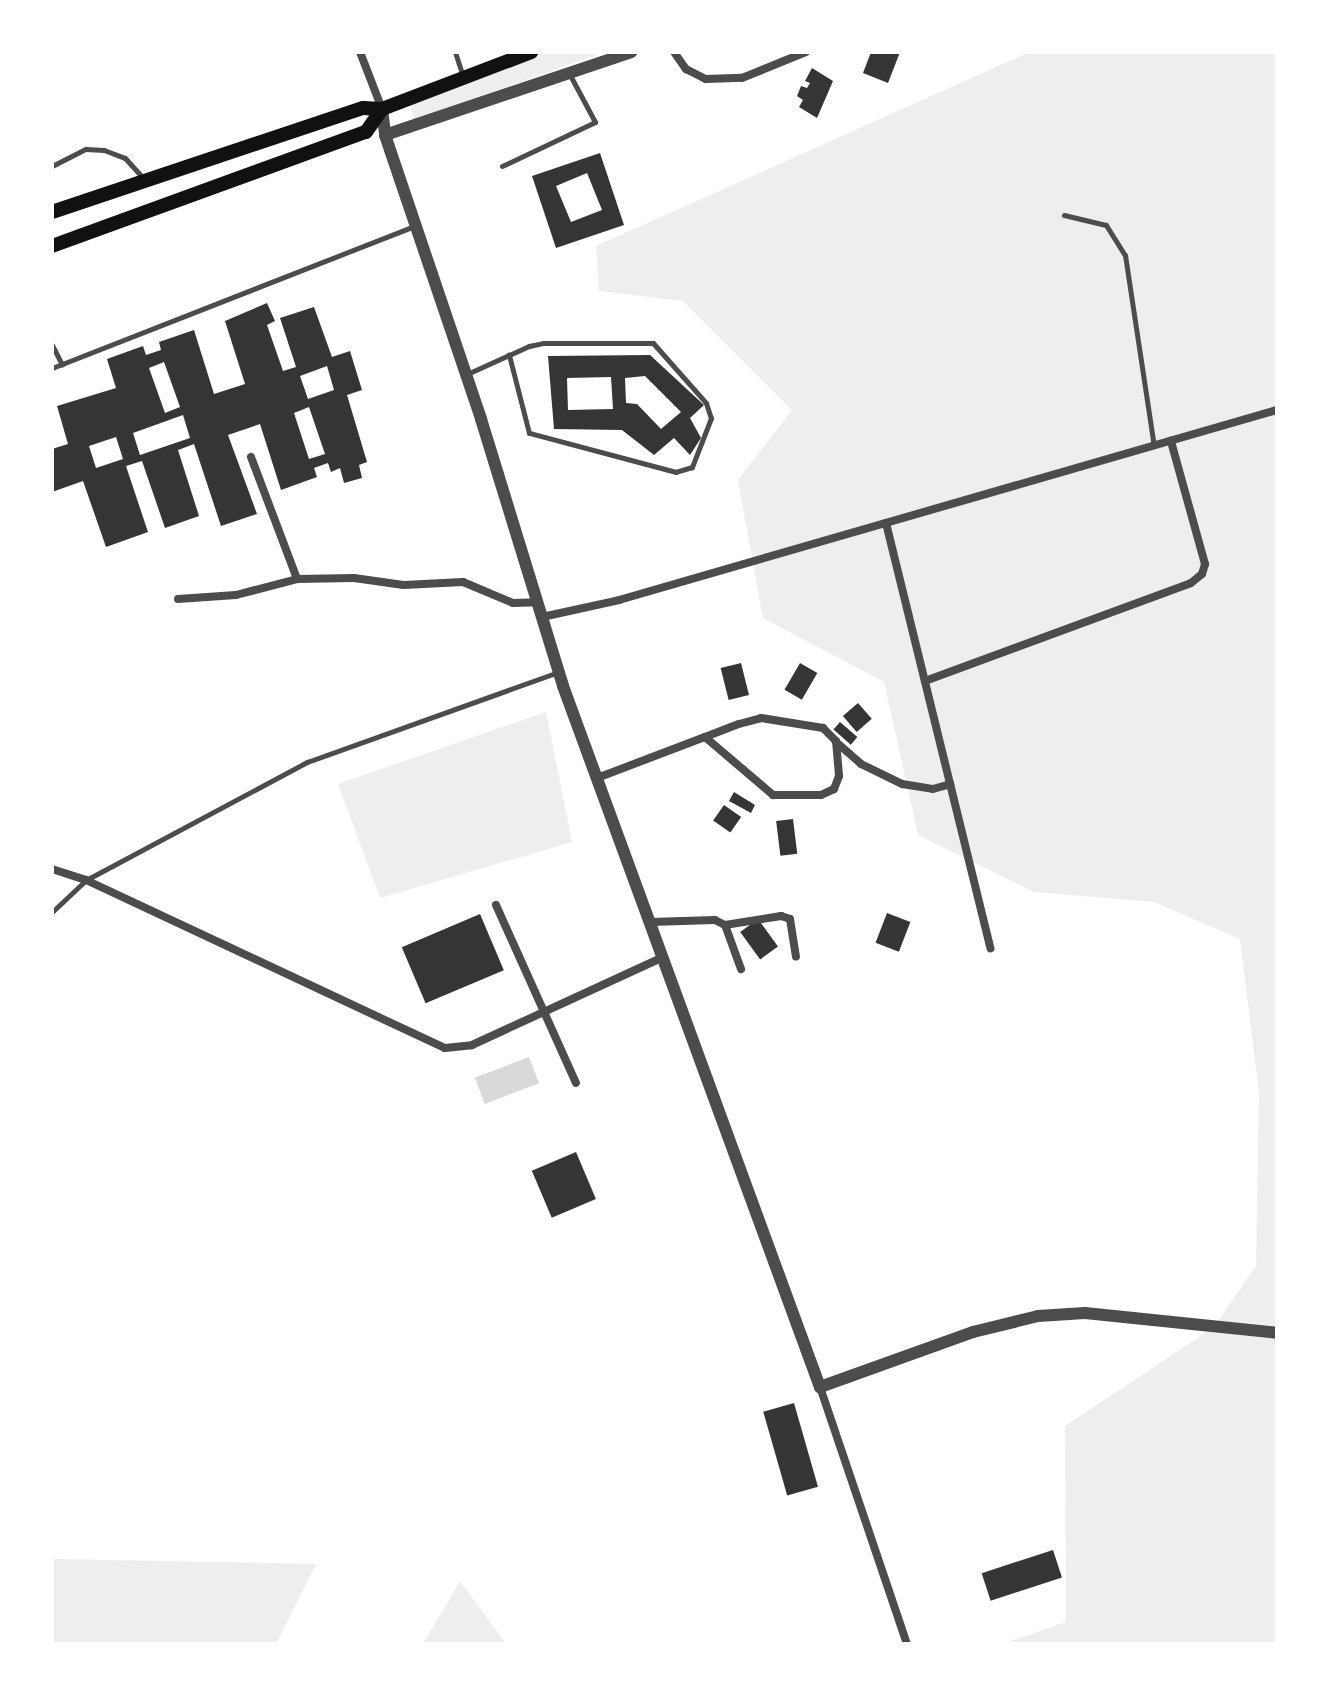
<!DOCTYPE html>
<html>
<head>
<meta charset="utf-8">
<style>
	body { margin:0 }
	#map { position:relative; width:1329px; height:1696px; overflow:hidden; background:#fff; font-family:Arial,sans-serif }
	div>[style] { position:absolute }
	.green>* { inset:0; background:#eee }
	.water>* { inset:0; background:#d9d9d9; transform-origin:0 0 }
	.building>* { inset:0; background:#353535; transform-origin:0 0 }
	.service>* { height:5px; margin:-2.5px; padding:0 2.5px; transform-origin:2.5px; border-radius:2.5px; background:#4c4c4c }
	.minor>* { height:8px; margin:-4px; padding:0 4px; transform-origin:4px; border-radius:4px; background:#4c4c4c }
	.tertiary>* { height:12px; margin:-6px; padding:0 6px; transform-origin:6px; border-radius:6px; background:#4c4c4c }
	.secondary>* { height:14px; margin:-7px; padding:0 7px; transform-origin:7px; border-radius:7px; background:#111 }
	span { translate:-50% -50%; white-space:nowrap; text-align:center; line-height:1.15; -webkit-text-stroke:7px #fff; paint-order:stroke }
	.frame { position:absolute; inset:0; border:54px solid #fff; pointer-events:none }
</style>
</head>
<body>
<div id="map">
	<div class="green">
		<div style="clip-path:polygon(550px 52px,604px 52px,415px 120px,411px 105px)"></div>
		<div style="clip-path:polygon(1030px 52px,1277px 52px,1277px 1644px,1002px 1644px,1066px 1622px,1065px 1426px,1214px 1327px,1256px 1266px,1259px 1093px,1240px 939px,1154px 902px,1034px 892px,918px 835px,884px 682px,763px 618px,738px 480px,792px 410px,683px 301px,599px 291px,596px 246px)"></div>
		<div style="clip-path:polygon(546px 712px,572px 842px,380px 898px,338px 784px)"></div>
		<div style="clip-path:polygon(52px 1559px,56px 1559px,316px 1564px,276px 1644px,52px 1644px)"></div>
		<div style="clip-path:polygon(460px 1581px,506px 1644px,423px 1644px)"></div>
	</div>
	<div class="water">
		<div style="left:529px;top:1057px;width:28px;height:58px;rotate:69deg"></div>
	</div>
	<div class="building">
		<div style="clip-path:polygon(871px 52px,900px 52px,888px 83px,863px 73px)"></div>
		<div style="clip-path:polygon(812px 68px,833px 81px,817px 118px,799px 107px,803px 100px,797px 96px,801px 86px,807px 88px,810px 83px,805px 81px)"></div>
		<div style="clip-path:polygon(evenodd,600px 153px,624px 225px,556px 248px,532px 176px,600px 153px,587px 173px,602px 210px,571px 222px,556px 186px,587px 173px)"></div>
		<div style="clip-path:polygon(evenodd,267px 303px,275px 321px,267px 325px,283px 371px,296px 367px,280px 318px,314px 307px,332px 357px,350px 351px,362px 390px,347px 395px,367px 462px,359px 465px,362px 478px,344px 483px,340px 468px,331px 472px,328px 463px,314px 468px,317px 477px,281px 490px,260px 424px,228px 435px,257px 514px,221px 526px,194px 444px,178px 450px,199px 516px,165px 528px,142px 461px,126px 466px,148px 532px,106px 547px,83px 481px,52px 492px,52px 449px,68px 444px,57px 406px,116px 388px,107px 359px,143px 346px,146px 355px,161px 350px,159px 342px,194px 330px,214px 394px,245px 384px,225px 321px,267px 303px,164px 362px,180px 407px,165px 413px,149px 368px,164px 362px,267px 303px,327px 366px,334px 390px,308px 399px,300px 376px,327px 366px,267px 303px,309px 407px,325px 454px,309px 459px,294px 413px,309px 407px,267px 303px,183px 415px,190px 438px,140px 455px,133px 433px,183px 415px,267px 303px,116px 437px,123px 459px,96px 468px,89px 446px,116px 437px)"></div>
		<div style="clip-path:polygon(evenodd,650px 355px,704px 405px,690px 418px,701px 438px,690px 455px,674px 438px,654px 455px,622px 430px,554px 429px,548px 356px,650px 355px,645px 376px,681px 412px,661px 429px,637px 404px,626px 403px,625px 378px,645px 376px,650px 355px,611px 377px,613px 409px,568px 410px,567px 378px,611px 377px)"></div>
		<div style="left:741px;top:663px;width:33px;height:21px;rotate:76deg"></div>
		<div style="left:800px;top:663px;width:20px;height:31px;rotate:30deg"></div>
		<div style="left:858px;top:703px;width:21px;height:20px;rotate:49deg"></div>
		<div style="left:840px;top:722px;width:23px;height:10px;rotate:41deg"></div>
		<div style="clip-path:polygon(734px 792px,755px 805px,751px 813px,729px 801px)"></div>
		<div style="left:724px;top:805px;width:21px;height:19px;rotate:35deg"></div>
		<div style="left:793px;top:819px;width:35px;height:17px;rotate:83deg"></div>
		<div style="left:887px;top:913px;width:25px;height:32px;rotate:21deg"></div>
		<div style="left:480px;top:914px;width:61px;height:85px;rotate:67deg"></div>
		<div style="left:758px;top:919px;width:34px;height:22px;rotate:54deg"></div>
		<div style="left:576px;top:1152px;width:51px;height:48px;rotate:67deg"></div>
		<div style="left:794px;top:1403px;width:87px;height:32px;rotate:74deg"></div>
		<div style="left:1053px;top:1550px;width:29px;height:75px;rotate:72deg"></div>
	</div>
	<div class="service">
		<div style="left:455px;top:52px;width:26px;rotate:72deg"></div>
		<div style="left:52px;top:166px;width:38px;rotate:-27deg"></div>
		<div style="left:86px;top:149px;width:18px;rotate:3deg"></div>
		<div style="left:104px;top:150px;width:22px;rotate:21deg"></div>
		<div style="left:125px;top:158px;width:30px;rotate:48deg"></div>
		<div style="left:502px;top:166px;width:103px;rotate:-25.3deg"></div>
		<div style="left:595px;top:122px;width:53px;rotate:-118deg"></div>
		<div style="left:1064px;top:215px;width:43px;rotate:13.4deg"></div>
		<div style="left:1106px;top:225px;width:36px;rotate:58deg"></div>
		<div style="left:1125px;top:255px;width:193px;rotate:81.4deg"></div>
		<div style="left:52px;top:345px;width:22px;rotate:63deg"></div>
		<div style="left:52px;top:368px;width:391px;rotate:-21.4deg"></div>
		<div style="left:467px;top:374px;width:68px;rotate:-24.3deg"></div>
		<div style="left:529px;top:346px;width:14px;rotate:-12deg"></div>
		<div style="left:543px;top:343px;width:110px"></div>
		<div style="left:653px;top:343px;width:80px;rotate:48.5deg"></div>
		<div style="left:706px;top:403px;width:16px;rotate:72deg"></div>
		<div style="left:711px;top:418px;width:53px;rotate:111.2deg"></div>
		<div style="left:692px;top:467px;width:17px;rotate:163deg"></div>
		<div style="left:676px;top:472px;width:152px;rotate:-165.1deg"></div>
		<div style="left:529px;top:433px;width:81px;rotate:-104.4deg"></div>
		<div style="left:52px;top:912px;width:47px;rotate:-43.3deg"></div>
		<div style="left:86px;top:880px;width:251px;rotate:-28.1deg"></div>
		<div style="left:307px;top:762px;width:267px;rotate:-19.7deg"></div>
	</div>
	<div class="minor">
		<div style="left:360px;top:52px;width:61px;rotate:68.9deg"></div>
		<div style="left:674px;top:52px;width:21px;rotate:55deg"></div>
		<div style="left:686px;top:69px;width:22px;rotate:27deg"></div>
		<div style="left:706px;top:79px;width:36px;rotate:-2deg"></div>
		<div style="left:742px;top:78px;width:69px;rotate:-22.1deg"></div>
		<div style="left:251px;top:457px;width:130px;rotate:69.3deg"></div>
		<div style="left:886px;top:523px;width:438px;rotate:76.2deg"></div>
		<div style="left:178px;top:599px;width:58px;rotate:-3.9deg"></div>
		<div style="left:236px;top:595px;width:63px;rotate:-14.7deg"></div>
		<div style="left:297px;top:579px;width:57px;rotate:-1deg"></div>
		<div style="left:354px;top:578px;width:50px;rotate:8deg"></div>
		<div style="left:404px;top:585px;width:59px;rotate:-2.9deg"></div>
		<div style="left:463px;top:582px;width:54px;rotate:22.8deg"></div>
		<div style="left:513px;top:603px;width:25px;rotate:-2deg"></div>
		<div style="left:542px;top:617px;width:79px;rotate:-12.4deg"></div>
		<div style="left:619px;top:600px;width:685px;rotate:-16.11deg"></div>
		<div style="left:925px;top:681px;width:283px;rotate:-20.2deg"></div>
		<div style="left:1191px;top:583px;width:14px;rotate:-39deg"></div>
		<div style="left:1202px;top:574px;width:10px;rotate:-73deg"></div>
		<div style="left:1205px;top:564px;width:128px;rotate:-105.5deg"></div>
		<div style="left:836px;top:742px;width:33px;rotate:41deg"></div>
		<div style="left:861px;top:764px;width:46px;rotate:26deg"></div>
		<div style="left:902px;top:784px;width:31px;rotate:9deg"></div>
		<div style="left:933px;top:789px;width:18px;rotate:-16deg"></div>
		<div style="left:597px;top:778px;width:116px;rotate:-20.8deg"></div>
		<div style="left:705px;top:737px;width:36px;rotate:-21deg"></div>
		<div style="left:739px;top:724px;width:23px;rotate:-15deg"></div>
		<div style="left:761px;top:718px;width:63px;rotate:9.2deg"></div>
		<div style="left:823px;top:728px;width:18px;rotate:45deg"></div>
		<div style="left:836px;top:741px;width:35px;rotate:85deg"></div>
		<div style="left:839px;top:776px;width:14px;rotate:111deg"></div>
		<div style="left:834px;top:789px;width:14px;rotate:155deg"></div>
		<div style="left:821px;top:795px;width:48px;rotate:180deg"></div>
		<div style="left:773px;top:795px;width:89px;rotate:-139.5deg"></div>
		<div style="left:52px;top:869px;width:36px;rotate:18deg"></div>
		<div style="left:86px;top:880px;width:396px;rotate:25.1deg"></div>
		<div style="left:445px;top:1048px;width:27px;rotate:-6deg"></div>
		<div style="left:472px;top:1045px;width:210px;rotate:-24.7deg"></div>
		<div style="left:496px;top:905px;width:195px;rotate:65.8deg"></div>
		<div style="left:650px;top:922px;width:65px;rotate:-1.8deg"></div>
		<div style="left:715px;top:920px;width:11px;rotate:27deg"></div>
		<div style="left:725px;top:925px;width:57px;rotate:-9.1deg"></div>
		<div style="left:781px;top:916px;width:9px;rotate:18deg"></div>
		<div style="left:790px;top:919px;width:38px;rotate:81deg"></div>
		<div style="left:725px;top:925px;width:47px;rotate:70deg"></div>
		<div style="left:820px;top:1387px;width:271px;rotate:71.3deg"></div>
	</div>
	<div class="tertiary">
		<div style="left:382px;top:109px;width:26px;rotate:83deg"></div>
		<div style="left:385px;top:135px;width:300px;rotate:71.3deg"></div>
		<div style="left:481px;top:419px;width:279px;rotate:72.9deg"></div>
		<div style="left:563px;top:686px;width:747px;rotate:69.87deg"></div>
		<div style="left:820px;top:1387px;width:163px;rotate:-19.8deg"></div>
		<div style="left:973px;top:1332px;width:67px;rotate:-13.8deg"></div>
		<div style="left:1038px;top:1316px;width:47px;rotate:-3.7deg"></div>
		<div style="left:1085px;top:1313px;width:193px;rotate:5.9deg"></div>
		<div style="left:385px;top:135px;width:260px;rotate:-18.6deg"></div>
	</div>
	<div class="secondary">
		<div style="left:52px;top:212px;width:328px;rotate:-18.5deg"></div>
		<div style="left:363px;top:108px;width:19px;rotate:3deg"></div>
		<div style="left:382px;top:109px;width:160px;rotate:-20.9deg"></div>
		<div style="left:52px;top:246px;width:334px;rotate:-20deg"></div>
		<div style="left:366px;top:132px;width:28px;rotate:-55deg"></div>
	</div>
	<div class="frame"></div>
</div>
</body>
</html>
